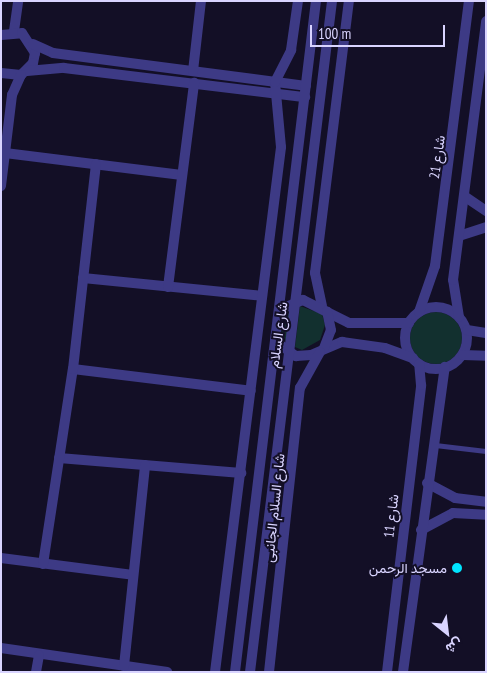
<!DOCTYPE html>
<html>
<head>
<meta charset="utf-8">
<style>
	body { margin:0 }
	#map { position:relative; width:487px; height:673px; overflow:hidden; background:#130f26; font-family:"PT Sans Narrow",Vazirmatn,sans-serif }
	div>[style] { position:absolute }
	.green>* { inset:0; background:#12302f }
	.round { border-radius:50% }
	.service>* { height:5px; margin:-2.5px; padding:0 2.5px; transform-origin:2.5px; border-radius:2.5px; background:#3d3a85 }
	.minor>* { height:10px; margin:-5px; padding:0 5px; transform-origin:5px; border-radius:5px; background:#3d3a85 }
	.minor>.ring { margin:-5px; padding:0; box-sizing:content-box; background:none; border:10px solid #3d3a85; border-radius:50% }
	.dots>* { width:14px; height:14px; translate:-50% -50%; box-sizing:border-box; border:2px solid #130f26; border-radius:50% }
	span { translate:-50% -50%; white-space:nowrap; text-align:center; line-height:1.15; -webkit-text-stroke:4px #130f26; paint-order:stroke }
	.street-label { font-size:14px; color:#d9d4ff }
	.poi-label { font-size:14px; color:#d9d4ff }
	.right { translate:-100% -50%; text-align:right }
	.frame { position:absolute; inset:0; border:2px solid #d9d4ff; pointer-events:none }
	.north { position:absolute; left:422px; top:608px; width:50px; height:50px; -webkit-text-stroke:4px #130f26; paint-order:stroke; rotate:151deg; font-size:14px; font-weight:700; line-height:20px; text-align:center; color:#d9d4ff }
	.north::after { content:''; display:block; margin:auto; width:18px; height:22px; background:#d9d4ff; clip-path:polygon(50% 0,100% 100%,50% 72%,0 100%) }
	.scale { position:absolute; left:310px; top:25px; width:135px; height:22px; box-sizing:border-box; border:2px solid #d9d4ff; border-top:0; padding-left:6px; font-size:15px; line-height:18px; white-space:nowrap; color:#d9d4ff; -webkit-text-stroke:4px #130f26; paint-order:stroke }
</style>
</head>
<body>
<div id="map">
	<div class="green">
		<div style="clip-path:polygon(300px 306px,322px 314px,325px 325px,320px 340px,302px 350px,295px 347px)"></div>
		<div style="clip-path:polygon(291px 308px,287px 344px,281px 330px)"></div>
		<div class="round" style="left:410px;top:312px;width:52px;height:52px"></div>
	</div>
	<div class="service">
		<div style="left:435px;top:445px;width:51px;rotate:6.7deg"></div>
	</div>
	<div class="minor">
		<div style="left:14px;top:31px;width:30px;rotate:-82deg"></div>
		<div style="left:1px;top:35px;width:21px;rotate:-5deg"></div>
		<div style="left:22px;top:33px;width:24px;rotate:57deg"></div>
		<div style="left:35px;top:53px;width:10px;rotate:101deg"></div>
		<div style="left:33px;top:63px;width:17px;rotate:135deg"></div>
		<div style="left:21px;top:75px;width:20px;rotate:-174deg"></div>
		<div style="left:33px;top:44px;width:22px;rotate:24deg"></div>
		<div style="left:53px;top:53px;width:255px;rotate:7.4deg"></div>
		<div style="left:27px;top:71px;width:37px;rotate:-5deg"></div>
		<div style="left:64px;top:68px;width:243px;rotate:6.9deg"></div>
		<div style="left:193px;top:71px;width:70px;rotate:-83.5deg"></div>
		<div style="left:5px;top:153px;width:178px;rotate:7.1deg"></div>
		<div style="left:1px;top:186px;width:92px;rotate:-83.1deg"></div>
		<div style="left:12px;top:95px;width:22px;rotate:-66deg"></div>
		<div style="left:464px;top:196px;width:27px;rotate:34deg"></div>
		<div style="left:459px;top:236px;width:28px;rotate:-18deg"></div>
		<div style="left:83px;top:278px;width:180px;rotate:5.7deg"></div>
		<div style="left:168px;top:287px;width:206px;rotate:-82.7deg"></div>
		<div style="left:322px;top:306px;width:34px;rotate:-102deg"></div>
		<div style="left:315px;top:273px;width:274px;rotate:-82.9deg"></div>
		<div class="ring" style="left:405px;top:307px;width:52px;height:52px"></div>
		<div style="left:279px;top:310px;width:26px;rotate:-23deg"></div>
		<div style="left:303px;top:300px;width:51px;rotate:26.6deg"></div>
		<div style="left:349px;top:323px;width:60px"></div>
		<div style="left:419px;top:312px;width:49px;rotate:-70.8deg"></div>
		<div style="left:435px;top:266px;width:267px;rotate:-82.7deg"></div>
		<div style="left:459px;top:317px;width:37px;rotate:-99deg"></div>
		<div style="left:453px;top:280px;width:261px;rotate:-82.7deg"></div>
		<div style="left:467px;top:330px;width:19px;rotate:9deg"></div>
		<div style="left:275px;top:341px;width:26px;rotate:36deg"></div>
		<div style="left:296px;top:356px;width:15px;rotate:-4deg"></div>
		<div style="left:311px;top:355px;width:34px;rotate:-23deg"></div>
		<div style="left:342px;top:342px;width:43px;rotate:7.9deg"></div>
		<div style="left:385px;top:348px;width:30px;rotate:20deg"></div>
		<div style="left:324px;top:348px;width:19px;rotate:-69deg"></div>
		<div style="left:331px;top:330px;width:19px;rotate:-102deg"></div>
		<div style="left:463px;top:355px;width:23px;rotate:2deg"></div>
		<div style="left:73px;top:369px;width:179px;rotate:7deg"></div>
		<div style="left:59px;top:458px;width:183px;rotate:4.7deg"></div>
		<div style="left:427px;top:483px;width:32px;rotate:28deg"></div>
		<div style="left:455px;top:498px;width:31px;rotate:7deg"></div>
		<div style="left:421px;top:530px;width:36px;rotate:-28deg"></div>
		<div style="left:453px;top:513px;width:33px;rotate:3deg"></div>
		<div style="left:1px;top:558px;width:133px;rotate:7.3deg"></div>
		<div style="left:43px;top:564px;width:197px;rotate:-81.3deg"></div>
		<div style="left:73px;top:369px;width:206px;rotate:-83.6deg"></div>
		<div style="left:1px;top:648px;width:168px;rotate:8.2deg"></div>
		<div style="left:124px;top:666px;width:202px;rotate:-84deg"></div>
		<div style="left:36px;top:672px;width:17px;rotate:-80deg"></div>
		<div style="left:215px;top:672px;width:529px;rotate:-82.83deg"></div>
		<div style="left:281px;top:147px;width:65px;rotate:-95.3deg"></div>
		<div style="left:275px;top:82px;width:36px;rotate:-63deg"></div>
		<div style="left:291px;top:50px;width:49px;rotate:-81.9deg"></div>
		<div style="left:235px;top:672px;width:676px;rotate:-83.12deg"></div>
		<div style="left:250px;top:672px;width:676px;rotate:-83.03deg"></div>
		<div style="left:269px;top:672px;width:286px;rotate:-83.8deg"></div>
		<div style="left:300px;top:388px;width:41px;rotate:-60.9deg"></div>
		<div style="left:387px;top:672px;width:289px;rotate:-83.2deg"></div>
		<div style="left:421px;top:385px;width:21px;rotate:-95deg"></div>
		<div style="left:403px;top:672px;width:308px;rotate:-82.2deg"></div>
	</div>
	<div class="dots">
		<div style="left:457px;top:568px;background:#00e5ff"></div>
	</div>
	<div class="street-label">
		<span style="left:437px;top:157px;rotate:-82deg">شارع 21</span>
		<span style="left:278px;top:335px;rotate:-82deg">شارع السلام</span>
		<span style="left:274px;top:508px;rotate:-84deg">شارع السلام الجانبى</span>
		<span style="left:391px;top:516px;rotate:-83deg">شارع 11</span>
	</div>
	<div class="poi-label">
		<span class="right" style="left:447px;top:568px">مسجد الرحمن</span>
	</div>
	<div class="frame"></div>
	<div class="north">ش</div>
	<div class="scale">100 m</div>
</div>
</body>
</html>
